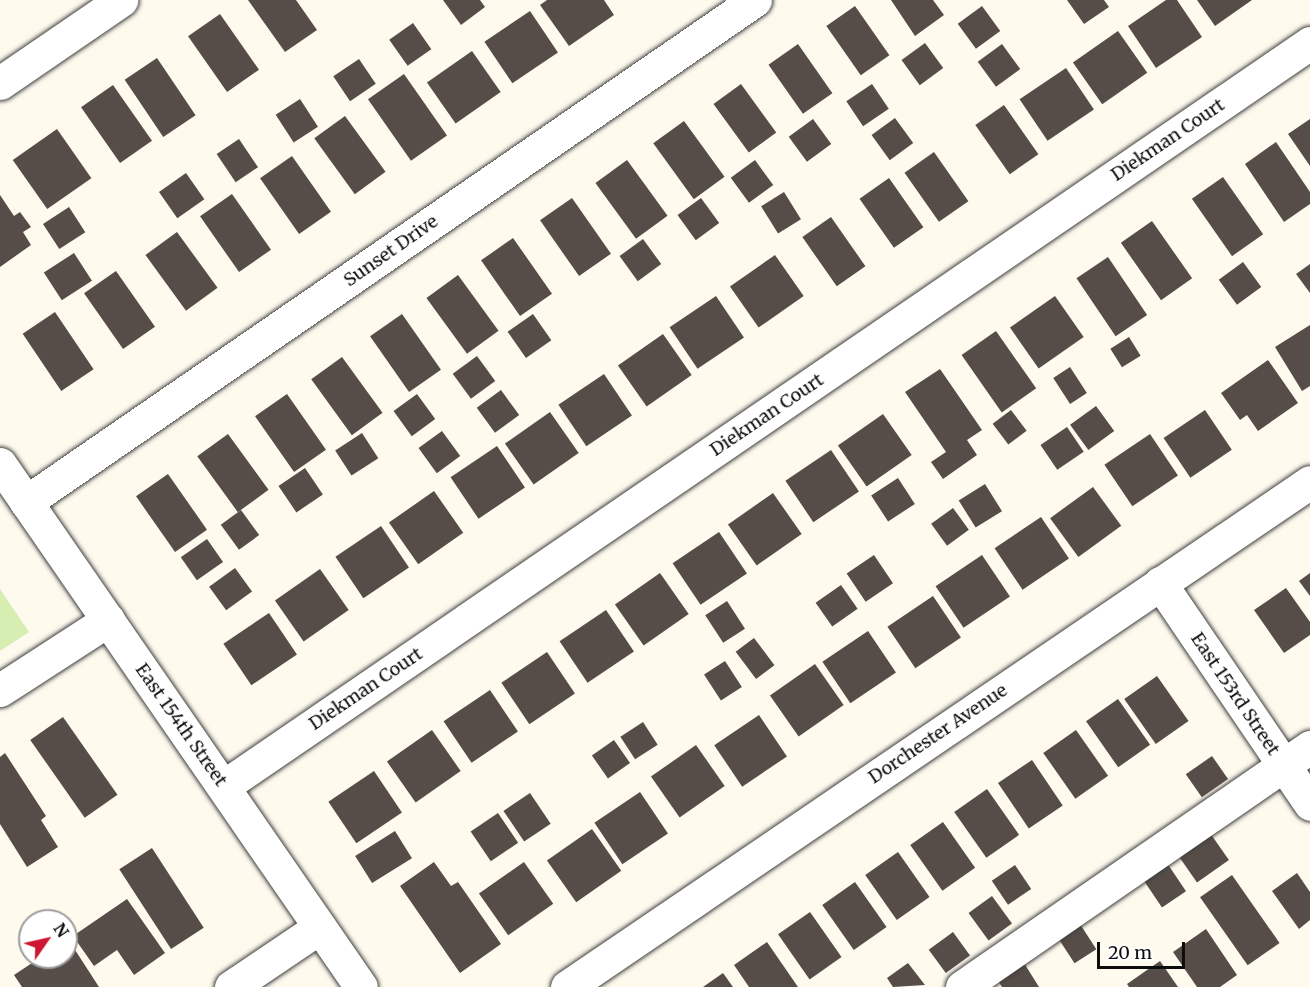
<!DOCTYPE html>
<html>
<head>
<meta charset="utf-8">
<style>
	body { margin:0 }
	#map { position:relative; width:1310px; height:987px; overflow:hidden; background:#fffaee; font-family:Merriweather,serif }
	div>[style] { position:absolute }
	.green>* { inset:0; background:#d7eeb2 }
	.building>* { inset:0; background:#574d48; transform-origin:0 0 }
	.roads { filter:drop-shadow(0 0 2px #404040) drop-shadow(0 0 2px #404040) }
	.minor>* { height:33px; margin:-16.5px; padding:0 16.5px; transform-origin:16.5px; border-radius:16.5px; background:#fff }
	span { translate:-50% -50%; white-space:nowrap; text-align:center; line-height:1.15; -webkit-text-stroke:6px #fff; paint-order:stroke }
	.street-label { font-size:18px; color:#0d0d0d }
	.north { position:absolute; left:18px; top:909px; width:60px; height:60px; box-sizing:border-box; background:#fff; border:2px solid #9e9e9e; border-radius:50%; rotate:56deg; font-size:16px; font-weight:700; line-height:24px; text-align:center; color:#0d0d0d }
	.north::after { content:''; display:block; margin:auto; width:21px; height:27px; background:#cd1631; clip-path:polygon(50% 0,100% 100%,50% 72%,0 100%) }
	.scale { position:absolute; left:1097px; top:942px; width:88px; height:27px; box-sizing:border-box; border:3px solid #0d0d0d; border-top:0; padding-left:8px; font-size:18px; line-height:21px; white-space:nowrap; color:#0d0d0d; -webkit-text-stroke:4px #fff; paint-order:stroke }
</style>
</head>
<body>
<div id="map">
	<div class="green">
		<div style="clip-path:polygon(0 589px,29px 632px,0 651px)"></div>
	</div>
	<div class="building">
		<div style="clip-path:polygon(248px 0,296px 0,317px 30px,285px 52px)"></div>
		<div style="clip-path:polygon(443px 0,480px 0,485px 7px,461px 25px)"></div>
		<div style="clip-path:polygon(547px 0,604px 0,614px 15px,569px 46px,540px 5px)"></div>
		<div style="clip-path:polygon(891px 0,933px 0,944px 15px,915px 36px)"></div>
		<div style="clip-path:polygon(1067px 0,1104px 0,1109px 7px,1084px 24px)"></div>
		<div style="clip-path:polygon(1166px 0,1177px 0,1202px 37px,1156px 68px,1128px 26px)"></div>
		<div style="clip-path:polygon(1197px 0,1252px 0,1215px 26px)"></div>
		<div style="left:855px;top:6px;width:60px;height:35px;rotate:55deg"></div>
		<div style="left:982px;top:6px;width:31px;height:30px;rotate:54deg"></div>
		<div style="left:530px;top:11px;width:50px;height:55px;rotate:56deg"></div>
		<div style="left:220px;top:14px;width:68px;height:39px;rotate:55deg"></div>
		<div style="left:413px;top:23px;width:32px;height:29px;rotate:55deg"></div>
		<div style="left:1118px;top:31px;width:51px;height:55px;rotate:55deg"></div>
		<div style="left:925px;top:43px;width:31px;height:29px;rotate:54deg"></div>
		<div style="left:798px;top:44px;width:60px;height:36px;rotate:55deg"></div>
		<div style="left:1002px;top:44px;width:31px;height:30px;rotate:54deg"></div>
		<div style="left:472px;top:51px;width:50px;height:55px;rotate:55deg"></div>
		<div style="left:157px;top:58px;width:69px;height:39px;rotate:56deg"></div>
		<div style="left:359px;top:59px;width:30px;height:31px;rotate:56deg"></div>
		<div style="left:1066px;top:68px;width:50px;height:56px;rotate:56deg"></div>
		<div style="left:404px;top:74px;width:75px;height:44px;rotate:55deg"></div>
		<div style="left:741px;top:84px;width:60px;height:34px;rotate:54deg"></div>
		<div style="left:872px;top:84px;width:30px;height:31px;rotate:56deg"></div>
		<div style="left:113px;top:85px;width:68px;height:39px;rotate:55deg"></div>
		<div style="left:300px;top:99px;width:33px;height:29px;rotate:57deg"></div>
		<div style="left:1004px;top:105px;width:60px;height:35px;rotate:55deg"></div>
		<div style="left:345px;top:116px;width:69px;height:38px;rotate:54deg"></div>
		<div style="left:895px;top:118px;width:31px;height:29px;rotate:54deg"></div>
		<div style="left:813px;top:119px;width:31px;height:30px;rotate:54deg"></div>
		<div style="clip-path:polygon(1310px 119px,1310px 166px,1288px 134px)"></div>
		<div style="left:684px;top:121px;width:69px;height:38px;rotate:54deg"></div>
		<div style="left:57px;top:129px;width:60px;height:54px;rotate:55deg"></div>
		<div style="left:239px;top:139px;width:34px;height:27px;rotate:56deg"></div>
		<div style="clip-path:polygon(1276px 142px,1310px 192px,1310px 204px,1284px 222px,1245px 164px)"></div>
		<div style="left:934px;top:152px;width:60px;height:36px;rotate:55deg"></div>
		<div style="left:292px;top:156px;width:68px;height:39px;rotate:55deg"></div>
		<div style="left:627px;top:160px;width:69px;height:39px;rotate:54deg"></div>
		<div style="left:755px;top:160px;width:31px;height:30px;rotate:54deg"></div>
		<div style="left:186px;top:173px;width:32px;height:33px;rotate:55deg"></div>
		<div style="left:1223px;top:177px;width:70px;height:38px;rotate:55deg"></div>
		<div style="left:889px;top:178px;width:60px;height:36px;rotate:55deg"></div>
		<div style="left:784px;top:192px;width:32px;height:27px;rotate:58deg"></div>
		<div style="left:232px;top:194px;width:68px;height:39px;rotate:55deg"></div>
		<div style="clip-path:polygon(0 195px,14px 216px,20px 212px,31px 227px,23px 232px,31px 245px,0 267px)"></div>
		<div style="left:572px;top:198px;width:68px;height:39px;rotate:55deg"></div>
		<div style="left:701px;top:198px;width:31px;height:29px;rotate:54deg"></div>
		<div style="left:69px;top:207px;width:30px;height:31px;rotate:57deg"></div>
		<div style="left:831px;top:217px;width:60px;height:35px;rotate:55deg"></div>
		<div style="left:1152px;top:221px;width:70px;height:38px;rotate:55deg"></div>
		<div style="left:177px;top:232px;width:69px;height:39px;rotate:54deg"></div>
		<div style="left:513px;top:238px;width:68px;height:39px;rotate:55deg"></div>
		<div style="left:643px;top:239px;width:31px;height:29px;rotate:54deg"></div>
		<div style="left:74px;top:253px;width:33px;height:36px;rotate:57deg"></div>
		<div style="left:775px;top:255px;width:50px;height:55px;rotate:55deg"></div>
		<div style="left:1108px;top:257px;width:70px;height:38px;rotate:56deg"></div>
		<div style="left:1243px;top:262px;width:31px;height:30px;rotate:54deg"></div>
		<div style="clip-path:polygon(1310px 264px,1310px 293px,1296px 274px)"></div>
		<div style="left:116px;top:271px;width:68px;height:39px;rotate:55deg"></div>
		<div style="left:458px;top:275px;width:69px;height:39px;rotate:54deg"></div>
		<div style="left:716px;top:296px;width:50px;height:56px;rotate:56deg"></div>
		<div style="left:1055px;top:296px;width:50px;height:55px;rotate:55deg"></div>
		<div style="left:55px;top:312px;width:69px;height:39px;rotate:56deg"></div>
		<div style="left:402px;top:314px;width:68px;height:39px;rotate:55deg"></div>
		<div style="left:533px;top:314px;width:32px;height:31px;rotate:55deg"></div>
		<div style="clip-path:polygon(1310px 325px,1310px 386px,1302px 391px,1275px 347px)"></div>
		<div style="left:996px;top:331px;width:70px;height:42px;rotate:55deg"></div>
		<div style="left:663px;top:334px;width:50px;height:55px;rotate:55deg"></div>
		<div style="left:1129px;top:337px;width:22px;height:22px;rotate:58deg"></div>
		<div style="left:477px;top:356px;width:31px;height:30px;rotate:54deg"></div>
		<div style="left:342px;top:357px;width:69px;height:38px;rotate:54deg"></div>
		<div style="clip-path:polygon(1268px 360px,1298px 403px,1258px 431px,1247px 415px,1240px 420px,1221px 393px)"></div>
		<div style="left:1070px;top:367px;width:31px;height:20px;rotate:57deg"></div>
		<div style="clip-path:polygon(940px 369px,982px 430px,967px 440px,977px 455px,943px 479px,931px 462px,946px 452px,905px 392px)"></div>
		<div style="left:604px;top:374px;width:50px;height:55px;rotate:56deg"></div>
		<div style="left:501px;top:390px;width:31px;height:30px;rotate:54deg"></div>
		<div style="left:287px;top:394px;width:68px;height:39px;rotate:55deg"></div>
		<div style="left:417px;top:394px;width:31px;height:29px;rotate:54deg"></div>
		<div style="left:1096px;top:406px;width:31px;height:32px;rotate:54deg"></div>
		<div style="left:1011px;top:410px;width:26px;height:23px;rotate:53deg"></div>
		<div style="left:1205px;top:410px;width:48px;height:50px;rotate:56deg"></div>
		<div style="left:550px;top:412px;width:50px;height:55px;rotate:55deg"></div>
		<div style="left:883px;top:414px;width:50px;height:55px;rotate:55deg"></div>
		<div style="left:1067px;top:427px;width:30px;height:32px;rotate:56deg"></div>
		<div style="left:442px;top:431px;width:31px;height:29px;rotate:54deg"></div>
		<div style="left:362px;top:433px;width:30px;height:32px;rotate:57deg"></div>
		<div style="left:228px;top:434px;width:69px;height:38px;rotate:54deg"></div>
		<div style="left:1150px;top:434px;width:50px;height:55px;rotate:56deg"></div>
		<div style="left:497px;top:446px;width:50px;height:56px;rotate:56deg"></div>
		<div style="left:831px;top:450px;width:50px;height:55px;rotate:56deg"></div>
		<div style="left:305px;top:468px;width:32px;height:32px;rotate:56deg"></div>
		<div style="left:168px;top:474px;width:68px;height:39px;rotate:55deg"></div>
		<div style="left:898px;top:478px;width:31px;height:32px;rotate:57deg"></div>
		<div style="left:985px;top:484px;width:32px;height:31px;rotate:58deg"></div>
		<div style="left:1093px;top:487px;width:48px;height:53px;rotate:54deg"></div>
		<div style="left:434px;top:491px;width:51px;height:55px;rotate:55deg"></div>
		<div style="left:773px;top:493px;width:50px;height:55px;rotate:55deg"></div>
		<div style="left:953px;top:508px;width:27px;height:27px;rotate:54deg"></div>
		<div style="left:241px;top:510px;width:31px;height:25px;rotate:54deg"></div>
		<div style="left:1041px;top:517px;width:50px;height:56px;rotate:56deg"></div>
		<div style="left:381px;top:526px;width:50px;height:55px;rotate:56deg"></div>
		<div style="left:719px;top:532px;width:50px;height:56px;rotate:56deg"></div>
		<div style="left:207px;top:539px;width:28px;height:32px;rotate:55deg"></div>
		<div style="left:874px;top:555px;width:34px;height:33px;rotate:56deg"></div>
		<div style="left:982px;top:555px;width:50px;height:56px;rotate:56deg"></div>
		<div style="left:235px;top:568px;width:29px;height:32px;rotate:54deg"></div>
		<div style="left:320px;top:569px;width:50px;height:55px;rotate:55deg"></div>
		<div style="left:660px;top:573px;width:50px;height:55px;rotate:55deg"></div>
		<div style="clip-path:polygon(1310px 573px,1310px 596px,1299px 581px)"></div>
		<div style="left:841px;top:585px;width:29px;height:31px;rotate:55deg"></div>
		<div style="clip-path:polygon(1286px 588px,1310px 622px,1310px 635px,1284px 653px,1254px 610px)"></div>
		<div style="left:933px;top:596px;width:50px;height:55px;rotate:56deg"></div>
		<div style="left:727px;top:601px;width:33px;height:26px;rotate:57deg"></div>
		<div style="left:606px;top:610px;width:50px;height:56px;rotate:56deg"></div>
		<div style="left:269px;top:613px;width:50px;height:55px;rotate:56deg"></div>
		<div style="left:868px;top:631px;width:50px;height:55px;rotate:56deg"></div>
		<div style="left:754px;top:638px;width:34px;height:23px;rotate:53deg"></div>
		<div style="left:547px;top:652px;width:50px;height:55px;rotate:56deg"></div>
		<div style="left:725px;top:661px;width:31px;height:25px;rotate:57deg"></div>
		<div style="left:815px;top:664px;width:50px;height:55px;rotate:55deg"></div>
		<div style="left:1157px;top:676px;width:55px;height:40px;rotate:55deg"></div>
		<div style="left:490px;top:690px;width:50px;height:56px;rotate:56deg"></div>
		<div style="left:1118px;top:699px;width:56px;height:39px;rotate:55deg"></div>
		<div style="left:759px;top:715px;width:50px;height:54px;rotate:56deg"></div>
		<div style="left:63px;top:717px;width:95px;height:40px;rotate:55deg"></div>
		<div style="left:643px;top:722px;width:27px;height:27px;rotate:57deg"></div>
		<div style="left:432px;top:730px;width:50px;height:55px;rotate:55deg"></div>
		<div style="left:1076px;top:730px;width:56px;height:40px;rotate:55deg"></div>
		<div style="left:614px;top:740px;width:28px;height:27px;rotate:55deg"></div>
		<div style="left:696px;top:745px;width:50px;height:55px;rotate:55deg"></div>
		<div style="clip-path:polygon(5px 753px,46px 816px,41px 820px,58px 847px,27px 867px,0 824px,0 757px)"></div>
		<div style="left:1212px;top:756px;width:28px;height:32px;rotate:55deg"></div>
		<div style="left:1032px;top:760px;width:55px;height:41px;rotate:56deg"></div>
		<div style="left:374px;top:771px;width:50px;height:55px;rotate:56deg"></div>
		<div style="left:987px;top:789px;width:56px;height:40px;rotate:55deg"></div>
		<div style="left:640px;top:792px;width:50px;height:55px;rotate:56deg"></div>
		<div style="left:530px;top:793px;width:37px;height:32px;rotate:56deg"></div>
		<div style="left:498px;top:813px;width:36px;height:33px;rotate:56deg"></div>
		<div style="left:943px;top:822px;width:56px;height:40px;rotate:55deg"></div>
		<div style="left:592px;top:829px;width:51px;height:55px;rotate:55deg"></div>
		<div style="left:395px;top:831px;width:32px;height:47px;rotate:58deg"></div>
		<div style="left:1210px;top:833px;width:33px;height:39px;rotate:55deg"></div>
		<div style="left:152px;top:848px;width:95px;height:39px;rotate:57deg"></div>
		<div style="left:898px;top:852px;width:55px;height:40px;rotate:55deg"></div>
		<div style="clip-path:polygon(434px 862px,451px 886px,458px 882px,501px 944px,460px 973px,400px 886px)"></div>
		<div style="left:524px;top:862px;width:51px;height:55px;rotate:55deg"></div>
		<div style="left:1167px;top:863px;width:34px;height:29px;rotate:56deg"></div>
		<div style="left:1015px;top:865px;width:29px;height:28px;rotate:56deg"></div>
		<div style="clip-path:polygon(1297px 873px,1310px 892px,1310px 920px,1299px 929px,1272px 891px)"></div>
		<div style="left:1232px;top:875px;width:83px;height:39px;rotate:55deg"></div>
		<div style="left:855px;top:882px;width:55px;height:40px;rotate:55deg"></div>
		<div style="left:992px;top:896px;width:34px;height:29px;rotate:54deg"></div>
		<div style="clip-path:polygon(127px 899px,165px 953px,134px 975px,117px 950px,94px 966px,73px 936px)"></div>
		<div style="left:810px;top:912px;width:55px;height:39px;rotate:55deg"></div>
		<div style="left:1080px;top:924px;width:30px;height:26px;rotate:57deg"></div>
		<div style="clip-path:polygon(1206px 929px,1237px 975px,1220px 987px,1197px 987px,1173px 952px)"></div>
		<div style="left:953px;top:932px;width:29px;height:30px;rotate:54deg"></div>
		<div style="clip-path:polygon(68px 939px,99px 987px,22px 987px,14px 975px,41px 957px,66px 957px)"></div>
		<div style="clip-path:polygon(767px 942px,798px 987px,749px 987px,734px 965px)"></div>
		<div style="clip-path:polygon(1160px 961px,1178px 987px,1129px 987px,1127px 984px)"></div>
		<div style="clip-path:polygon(908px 963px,925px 985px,893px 987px,887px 978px)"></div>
		<div style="clip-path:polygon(1024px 963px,1039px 987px,1002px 987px,997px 979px)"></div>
		<div style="clip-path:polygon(723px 973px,733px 987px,703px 987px)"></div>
	</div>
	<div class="roads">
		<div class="minor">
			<div style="left:0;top:83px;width:147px;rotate:-34.4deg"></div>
			<div style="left:0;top:464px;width:635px;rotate:55.38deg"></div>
			<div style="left:26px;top:502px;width:885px;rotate:-34.55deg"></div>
			<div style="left:1160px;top:583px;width:267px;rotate:55.8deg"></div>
			<div style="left:0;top:690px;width:129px;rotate:-32.9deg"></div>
			<div style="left:224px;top:786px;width:1316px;rotate:-34.38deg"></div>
			<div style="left:231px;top:987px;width:107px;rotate:-34deg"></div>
			<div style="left:567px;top:987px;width:898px;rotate:-34.2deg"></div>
			<div style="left:962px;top:987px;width:423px;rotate:-34.6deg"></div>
		</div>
	</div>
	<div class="street-label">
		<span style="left:1168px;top:140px;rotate:-34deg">Diekman Court</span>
		<span style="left:391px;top:251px;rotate:-35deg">Sunset Drive</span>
		<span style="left:767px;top:415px;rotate:-34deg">Diekman Court</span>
		<span style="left:366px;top:689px;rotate:-34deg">Diekman Court</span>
		<span style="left:1235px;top:694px;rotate:56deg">East 153rd Street</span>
		<span style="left:181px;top:725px;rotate:55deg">East 154th Street</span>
		<span style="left:938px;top:734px;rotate:-34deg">Dorchester Avenue</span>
	</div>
	<div class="north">N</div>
	<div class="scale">20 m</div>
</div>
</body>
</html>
